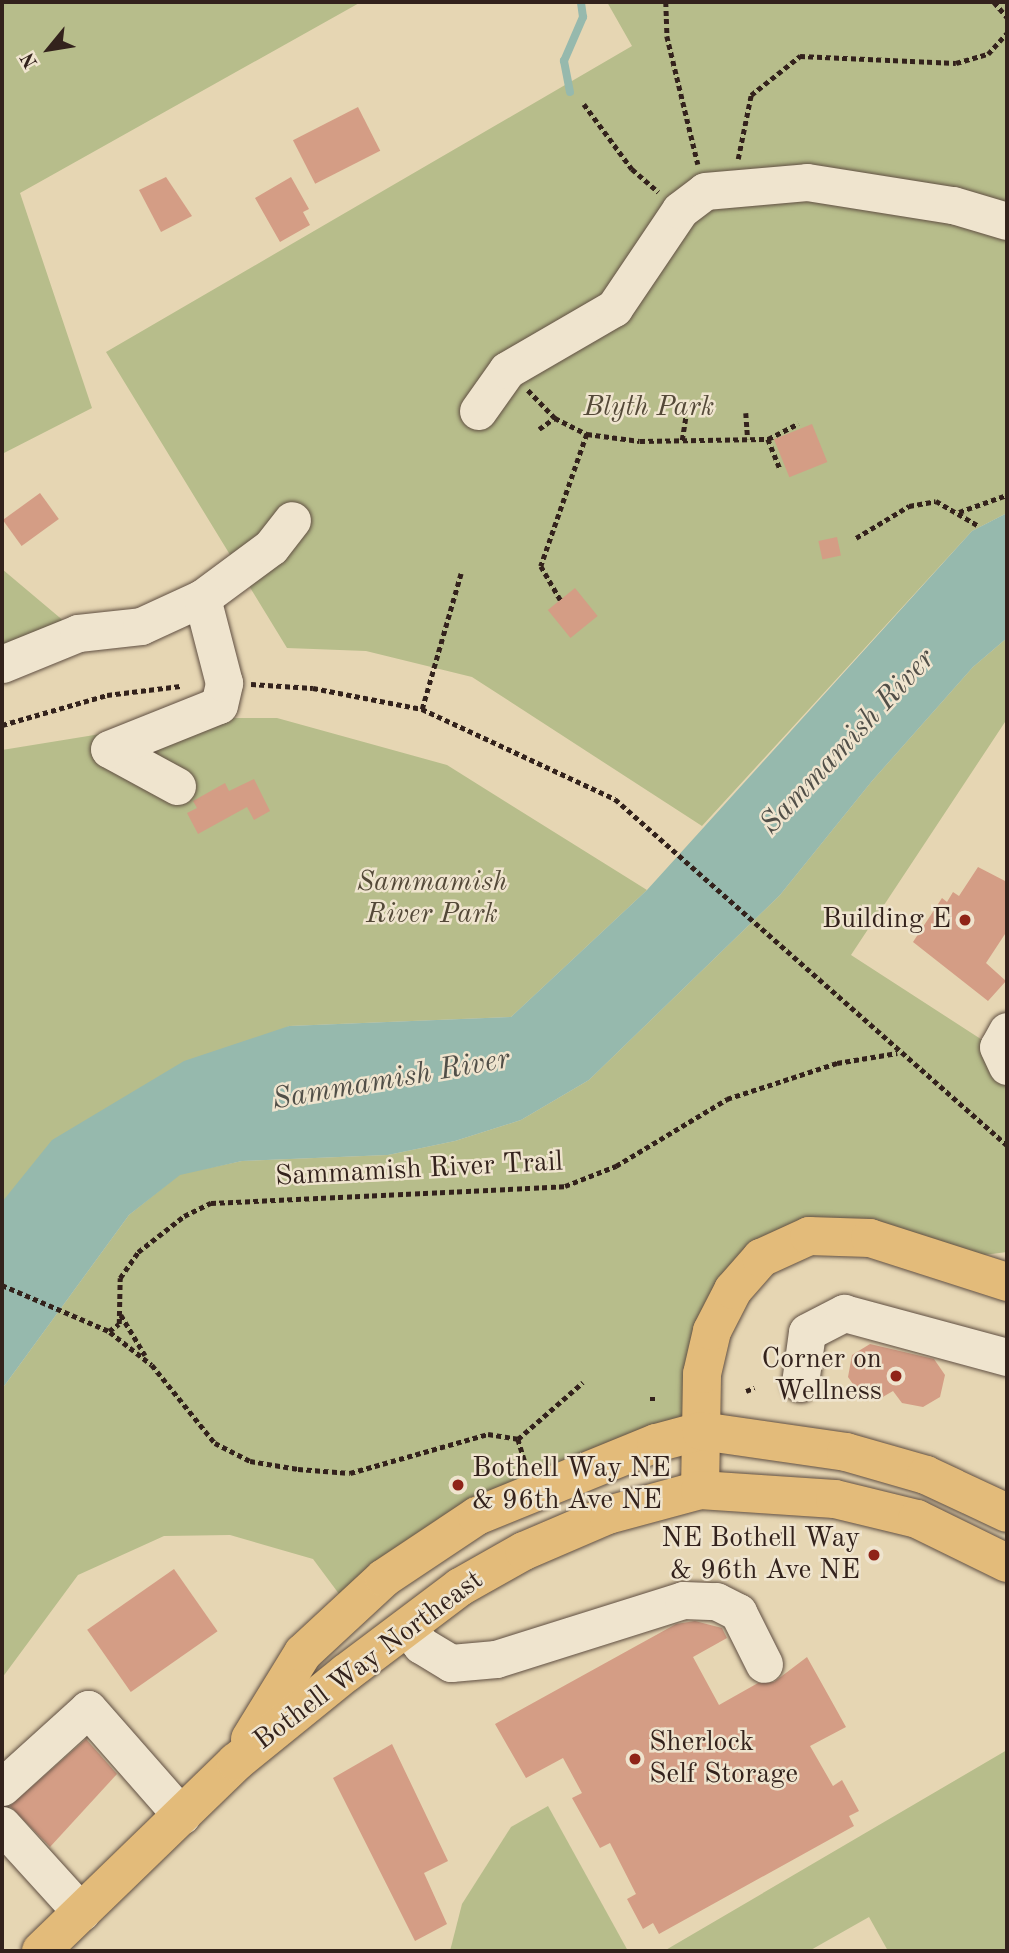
<!DOCTYPE html>
<html>
<head>
<meta charset="utf-8">
<style>
	body { margin:0 }
	#map { position:relative; width:1009px; height:1953px; overflow:hidden; background:#e6d6b3; font-family:"Old Standard TT",serif }
	div>[style] { position:absolute }
	.green>* { inset:0; background:#b7bd8b }
	.water>* { inset:0; background:#96b9ad }
	.stream>* { height:8px; margin:-4px; padding:0 4px; transform-origin:4px; border-radius:4px; background:#96b9ad }
	.building>* { inset:0; background:#d49d85; transform-origin:0 0 }
	.path>* { height:4.5px; margin-top:-2.25px; transform-origin:0; background:repeating-linear-gradient(90deg,#33221c 0 5px,transparent 0 8.5px) }
	.roads { filter:drop-shadow(0 0 2px #604f42) drop-shadow(0 0 2px #604f42) }
	.minor>* { height:37px; margin:-18.5px; padding:0 18.5px; transform-origin:18.5px; border-radius:18.5px; background:#efe4ce }
	.major>* { height:38px; margin:-19px; padding:0 19px; transform-origin:19px; border-radius:19px; background:#e3bb7a }
	.dots>* { width:19px; height:19px; translate:-50% -50%; box-sizing:border-box; border:4px solid #efe4ce; border-radius:50% }
	span { translate:-50% -50%; white-space:nowrap; text-align:center; line-height:1.15; -webkit-text-stroke:5px #efe4ce; paint-order:stroke }
	.park-label { font-size:28px; color:#544938; font-style:italic }
	.poi-label { font-size:28px; color:#33221c }
	.right { translate:-100% -50%; text-align:right }
	.left { translate:0 -50%; text-align:left }
	.street-label { font-size:28px; color:#33221c }
	.water-label { font-size:30px; color:#514f48; font-style:italic }
	.frame { position:absolute; inset:0; border:4px solid #33221c; pointer-events:none }
	.north { position:absolute; left:14px; top:14px; width:70px; height:70px; -webkit-text-stroke:5px #efe4ce; paint-order:stroke; rotate:240deg; font-size:19px; font-weight:700; line-height:28px; text-align:center; color:#33221c }
	.north::after { content:''; display:block; margin:auto; width:24px; height:32px; background:#33221c; clip-path:polygon(50% 0,100% 100%,50% 72%,0 100%) }
</style>
</head>
<body>
<div id="map">
	<div class="green">
		<div style="clip-path:polygon(2px 2px,361px 2px,20px 193px,92px 408px,2px 454px)"></div>
		<div style="clip-path:polygon(607px 2px,1007px 2px,1007px 513px,972px 531px,702px 826px,472px 677px,366px 651px,287px 648px,106px 352px,632px 46px)"></div>
		<div style="clip-path:polygon(2px 569px,78px 633px,2px 664px)"></div>
		<div style="clip-path:polygon(1007px 638px,1007px 719px,851px 955px,1007px 1056px,1007px 1252px,938px 1261px,809px 1236px,732px 1290px,701px 1431px,656px 1443px,348px 1606px,313px 1559px,230px 1535px,164px 1536px,78px 1575px,2px 1678px,2px 1389px,129px 1215px,180px 1174px,242px 1161px,388px 1155px,455px 1141px,521px 1120px,589px 1080px,780px 895px,872px 781px,973px 667px)"></div>
		<div style="clip-path:polygon(199px 718px,277px 718px,447px 765px,647px 890px,511px 1017px,289px 1026px,2px 1202px,2px 750px)"></div>
		<div style="clip-path:polygon(1007px 1750px,1007px 1951px,888px 1951px,869px 1917px,809px 1951px,664px 1951px)"></div>
		<div style="clip-path:polygon(548px 1806px,628px 1951px,450px 1951px,462px 1904px,511px 1827px)"></div>
	</div>
	<div class="water">
		<div style="clip-path:polygon(1007px 513px,1007px 638px,973px 667px,872px 781px,780px 895px,589px 1080px,521px 1120px,455px 1141px,388px 1155px,242px 1161px,180px 1175px,129px 1215px,2px 1389px,2px 1202px,52px 1140px,184px 1061px,289px 1026px,511px 1017px,647px 890px,972px 531px)"></div>
	</div>
	<div class="stream">
		<div style="left:570px;top:92px;width:32px;rotate:-101deg"></div>
		<div style="left:564px;top:61px;width:48px;rotate:-66.6deg"></div>
		<div style="left:583px;top:17px;width:15px;rotate:-98deg"></div>
	</div>
	<div class="building">
		<div style="left:358px;top:107px;width:49px;height:73px;rotate:63deg"></div>
		<div style="clip-path:polygon(166px 177px,192px 216px,161px 232px,139px 190px)"></div>
		<div style="clip-path:polygon(291px 177px,309px 209px,303px 212px,310px 225px,280px 242px,255px 198px)"></div>
		<div style="left:812px;top:424px;width:41px;height:41px;rotate:68deg"></div>
		<div style="left:40px;top:493px;width:32px;height:46px;rotate:54deg"></div>
		<div style="left:837px;top:537px;width:19px;height:19px;rotate:78deg"></div>
		<div style="left:575px;top:588px;width:36px;height:35px;rotate:51deg"></div>
		<div style="clip-path:polygon(254px 779px,270px 811px,254px 820px,247px 807px,198px 834px,187px 813px,197px 808px,193px 801px,225px 783px,229px 791px)"></div>
		<div style="clip-path:polygon(978px 867px,1007px 882px,1007px 931px,986px 963px,1006px 981px,988px 1001px,913px 942px,942px 898px,947px 902px,953px 892px,959px 896px)"></div>
		<div style="clip-path:polygon(870px 1344px,934px 1359px,945px 1375px,940px 1397px,923px 1407px,902px 1403px,893px 1391px,881px 1398px,860px 1394px,848px 1377px,852px 1355px)"></div>
		<div style="left:174px;top:1569px;width:76px;height:106px;rotate:55deg"></div>
		<div style="clip-path:polygon(695px 1621px,722px 1628px,727px 1638px,693px 1657px,719px 1705px,758px 1683px,774px 1682px,807px 1657px,846px 1727px,810px 1746px,833px 1786px,842px 1780px,859px 1811px,849px 1816px,854px 1826px,659px 1934px,653px 1923px,643px 1929px,627px 1899px,636px 1894px,610px 1843px,600px 1848px,572px 1798px,582px 1793px,563px 1758px,526px 1778px,495px 1724px,676px 1624px)"></div>
		<div style="clip-path:polygon(86px 1739px,117px 1774px,50px 1847px,10px 1806px)"></div>
		<div style="clip-path:polygon(392px 1744px,448px 1861px,424px 1873px,447px 1924px,415px 1941px,333px 1778px)"></div>
	</div>
	<div class="path">
		<div style="left:666px;top:2px;width:34px;rotate:88deg"></div>
		<div style="left:667px;top:36px;width:132px;rotate:76.4deg"></div>
		<div style="left:994px;top:2px;width:20px;rotate:49deg"></div>
		<div style="left:584px;top:104px;width:81px;rotate:53.6deg"></div>
		<div style="left:632px;top:169px;width:35px;rotate:41deg"></div>
		<div style="left:738px;top:159px;width:65px;rotate:-78.5deg"></div>
		<div style="left:751px;top:95px;width:63px;rotate:-38.5deg"></div>
		<div style="left:800px;top:56px;width:156px;rotate:2.6deg"></div>
		<div style="left:956px;top:63px;width:33px;rotate:-16deg"></div>
		<div style="left:988px;top:54px;width:28px;rotate:-48deg"></div>
		<div style="left:528px;top:390px;width:39px;rotate:46deg"></div>
		<div style="left:555px;top:418px;width:36px;rotate:27deg"></div>
		<div style="left:587px;top:434px;width:140px;rotate:109.2deg"></div>
		<div style="left:541px;top:566px;width:39px;rotate:60deg"></div>
		<div style="left:746px;top:413px;width:26px;rotate:86deg"></div>
		<div style="left:539px;top:429px;width:19px;rotate:-35deg"></div>
		<div style="left:587px;top:434px;width:53px;rotate:7.5deg"></div>
		<div style="left:640px;top:441px;width:128px;rotate:-0.9deg"></div>
		<div style="left:768px;top:439px;width:32px;rotate:68deg"></div>
		<div style="left:768px;top:439px;width:34px;rotate:-27deg"></div>
		<div style="left:682px;top:440px;width:25px;rotate:-81deg"></div>
		<div style="left:959px;top:512px;width:51px;rotate:-19.5deg"></div>
		<div style="left:856px;top:538px;width:62px;rotate:-31.1deg"></div>
		<div style="left:909px;top:506px;width:27px;rotate:-10deg"></div>
		<div style="left:936px;top:501px;width:48px;rotate:30.3deg"></div>
		<div style="left:251px;top:684px;width:62px;rotate:3.7deg"></div>
		<div style="left:313px;top:688px;width:111px;rotate:10.9deg"></div>
		<div style="left:422px;top:709px;width:213px;rotate:25deg"></div>
		<div style="left:615px;top:799px;width:523px;rotate:41.43deg"></div>
		<div style="left:422px;top:709px;width:141px;rotate:-74deg"></div>
		<div style="left:2px;top:725px;width:109px;rotate:-15.9deg"></div>
		<div style="left:107px;top:695px;width:74px;rotate:-7deg"></div>
		<div style="left:2px;top:1285px;width:116px;rotate:23.3deg"></div>
		<div style="left:109px;top:1331px;width:12px;rotate:-35deg"></div>
		<div style="left:119px;top:1324px;width:46px;rotate:-88.8deg"></div>
		<div style="left:120px;top:1278px;width:32px;rotate:-55deg"></div>
		<div style="left:138px;top:1252px;width:58px;rotate:-38deg"></div>
		<div style="left:184px;top:1216px;width:30px;rotate:-26deg"></div>
		<div style="left:211px;top:1203px;width:354px;rotate:-2.7deg"></div>
		<div style="left:565px;top:1186px;width:55px;rotate:-21.4deg"></div>
		<div style="left:616px;top:1166px;width:130px;rotate:-31.1deg"></div>
		<div style="left:727px;top:1099px;width:116px;rotate:-18.1deg"></div>
		<div style="left:837px;top:1063px;width:61px;rotate:-9.5deg"></div>
		<div style="left:121px;top:1315px;width:47px;rotate:59deg"></div>
		<div style="left:110px;top:1332px;width:53px;rotate:38.2deg"></div>
		<div style="left:152px;top:1365px;width:100px;rotate:51.1deg"></div>
		<div style="left:215px;top:1443px;width:39px;rotate:27deg"></div>
		<div style="left:250px;top:1461px;width:49px;rotate:9.5deg"></div>
		<div style="left:298px;top:1469px;width:52px;rotate:4.4deg"></div>
		<div style="left:350px;top:1473px;width:143px;rotate:-15.8deg"></div>
		<div style="left:488px;top:1434px;width:30px;rotate:9deg"></div>
		<div style="left:518px;top:1439px;width:86px;rotate:-41.2deg"></div>
		<div style="left:746px;top:1391px;width:9px;rotate:-21deg"></div>
		<div style="left:650px;top:1399px;width:9px"></div>
		<div style="left:518px;top:1439px;width:27px;rotate:73deg"></div>
		<div style="left:782px;top:1537px;width:9px;rotate:-77deg"></div>
	</div>
	<div class="roads">
		<div class="minor">
			<div style="left:478px;top:411px;width:50px;rotate:-54.7deg"></div>
			<div style="left:507px;top:370px;width:124px;rotate:-30.1deg"></div>
			<div style="left:614px;top:308px;width:118px;rotate:-56deg"></div>
			<div style="left:680px;top:210px;width:31px;rotate:-37deg"></div>
			<div style="left:705px;top:191px;width:102px;rotate:-5deg"></div>
			<div style="left:807px;top:182px;width:148px;rotate:9deg"></div>
			<div style="left:953px;top:205px;width:56px;rotate:16.5deg"></div>
			<div style="left:2px;top:664px;width:82px;rotate:-22.2deg"></div>
			<div style="left:78px;top:633px;width:63px;rotate:-6.3deg"></div>
			<div style="left:141px;top:626px;width:67px;rotate:-24.7deg"></div>
			<div style="left:202px;top:598px;width:86px;rotate:-36.5deg"></div>
			<div style="left:271px;top:547px;width:34px;rotate:-52deg"></div>
			<div style="left:177px;top:786px;width:77px;rotate:-151.4deg"></div>
			<div style="left:109px;top:749px;width:118px;rotate:-21.8deg"></div>
			<div style="left:219px;top:705px;width:23px;rotate:-77deg"></div>
			<div style="left:224px;top:683px;width:88px;rotate:-104.5deg"></div>
			<div style="left:1007px;top:1031px;width:18px;rotate:119deg"></div>
			<div style="left:998px;top:1047px;width:21px;rotate:65deg"></div>
			<div style="left:800px;top:1383px;width:51px;rotate:-82.2deg"></div>
			<div style="left:807px;top:1332px;width:42px;rotate:-27.2deg"></div>
			<div style="left:844px;top:1313px;width:169px;rotate:15.1deg"></div>
			<div style="left:407px;top:1627px;width:23px;rotate:52deg"></div>
			<div style="left:421px;top:1645px;width:35px;rotate:31deg"></div>
			<div style="left:451px;top:1663px;width:45px;rotate:-5.1deg"></div>
			<div style="left:496px;top:1659px;width:196px;rotate:-17.5deg"></div>
			<div style="left:683px;top:1600px;width:33px;rotate:2deg"></div>
			<div style="left:716px;top:1601px;width:25px;rotate:27deg"></div>
			<div style="left:738px;top:1612px;width:58px;rotate:63.4deg"></div>
			<div style="left:2px;top:1787px;width:116px;rotate:-42.2deg"></div>
			<div style="left:88px;top:1709px;width:142px;rotate:48.7deg"></div>
			<div style="left:2px;top:1825px;width:118px;rotate:47.8deg"></div>
		</div>
		<div class="major">
			<div style="left:700px;top:1490px;width:116px;rotate:-89deg"></div>
			<div style="left:702px;top:1374px;width:44px;rotate:-76.9deg"></div>
			<div style="left:712px;top:1331px;width:46px;rotate:-62.9deg"></div>
			<div style="left:733px;top:1290px;width:43px;rotate:-48.8deg"></div>
			<div style="left:761px;top:1258px;width:53px;rotate:-24.6deg"></div>
			<div style="left:809px;top:1236px;width:61px;rotate:1.9deg"></div>
			<div style="left:870px;top:1238px;width:144px;rotate:17.8deg"></div>
			<div style="left:250px;top:1739px;width:101px;rotate:-58.4deg"></div>
			<div style="left:303px;top:1653px;width:110px;rotate:-42.8deg"></div>
			<div style="left:384px;top:1578px;width:112px;rotate:-33.7deg"></div>
			<div style="left:477px;top:1516px;width:193px;rotate:-22.2deg"></div>
			<div style="left:656px;top:1443px;width:47px;rotate:-14.9deg"></div>
			<div style="left:701px;top:1431px;width:147px;rotate:8.2deg"></div>
			<div style="left:846px;top:1452px;width:83px;rotate:16deg"></div>
			<div style="left:926px;top:1475px;width:89px;rotate:25.1deg"></div>
			<div style="left:41px;top:1951px;width:272px;rotate:-44.1deg"></div>
			<div style="left:236px;top:1762px;width:141px;rotate:-39deg"></div>
			<div style="left:346px;top:1673px;width:143px;rotate:-37deg"></div>
			<div style="left:460px;top:1587px;width:73px;rotate:-29.4deg"></div>
			<div style="left:524px;top:1551px;width:91px;rotate:-23.2deg"></div>
			<div style="left:608px;top:1515px;width:95px;rotate:-15.2deg"></div>
			<div style="left:700px;top:1490px;width:135px;rotate:3.8deg"></div>
			<div style="left:835px;top:1499px;width:84px;rotate:13.7deg"></div>
			<div style="left:917px;top:1519px;width:100px;rotate:26.1deg"></div>
		</div>
	</div>
	<div class="dots">
		<div style="left:965px;top:920px;background:#8f2418"></div>
		<div style="left:896px;top:1376px;background:#8f2418"></div>
		<div style="left:458px;top:1485px;background:#8f2418"></div>
		<div style="left:874px;top:1555px;background:#8f2418"></div>
		<div style="left:635px;top:1759px;background:#8f2418"></div>
	</div>
	<div class="park-label">
		<span style="left:649px;top:408px">Blyth Park</span>
		<span style="left:432px;top:899px">Sammamish<br>River Park</span>
	</div>
	<div class="poi-label">
		<span class="right" style="left:951px;top:920px">Building E</span>
		<span class="right" style="left:882px;top:1376px">Corner on<br>Wellness</span>
		<span class="left" style="left:472px;top:1485px">Bothell Way NE<br>&amp; 96th Ave NE</span>
		<span class="right" style="left:860px;top:1555px">NE Bothell Way<br>&amp; 96th Ave NE</span>
		<span class="left" style="left:649px;top:1759px">Sherlock<br>Self Storage</span>
	</div>
	<div class="street-label">
		<span style="left:419px;top:1170px;rotate:-3deg">Sammamish River Trail</span>
		<span style="left:369px;top:1661px;rotate:-37deg">Bothell Way Northeast</span>
	</div>
	<div class="water-label">
		<span style="left:848px;top:742px;rotate:-47deg">Sammamish River</span>
		<span style="left:391px;top:1080px;rotate:-10deg">Sammamish River</span>
	</div>
	<div class="frame"></div>
	<div class="north">N</div>
</div>
</body>
</html>
